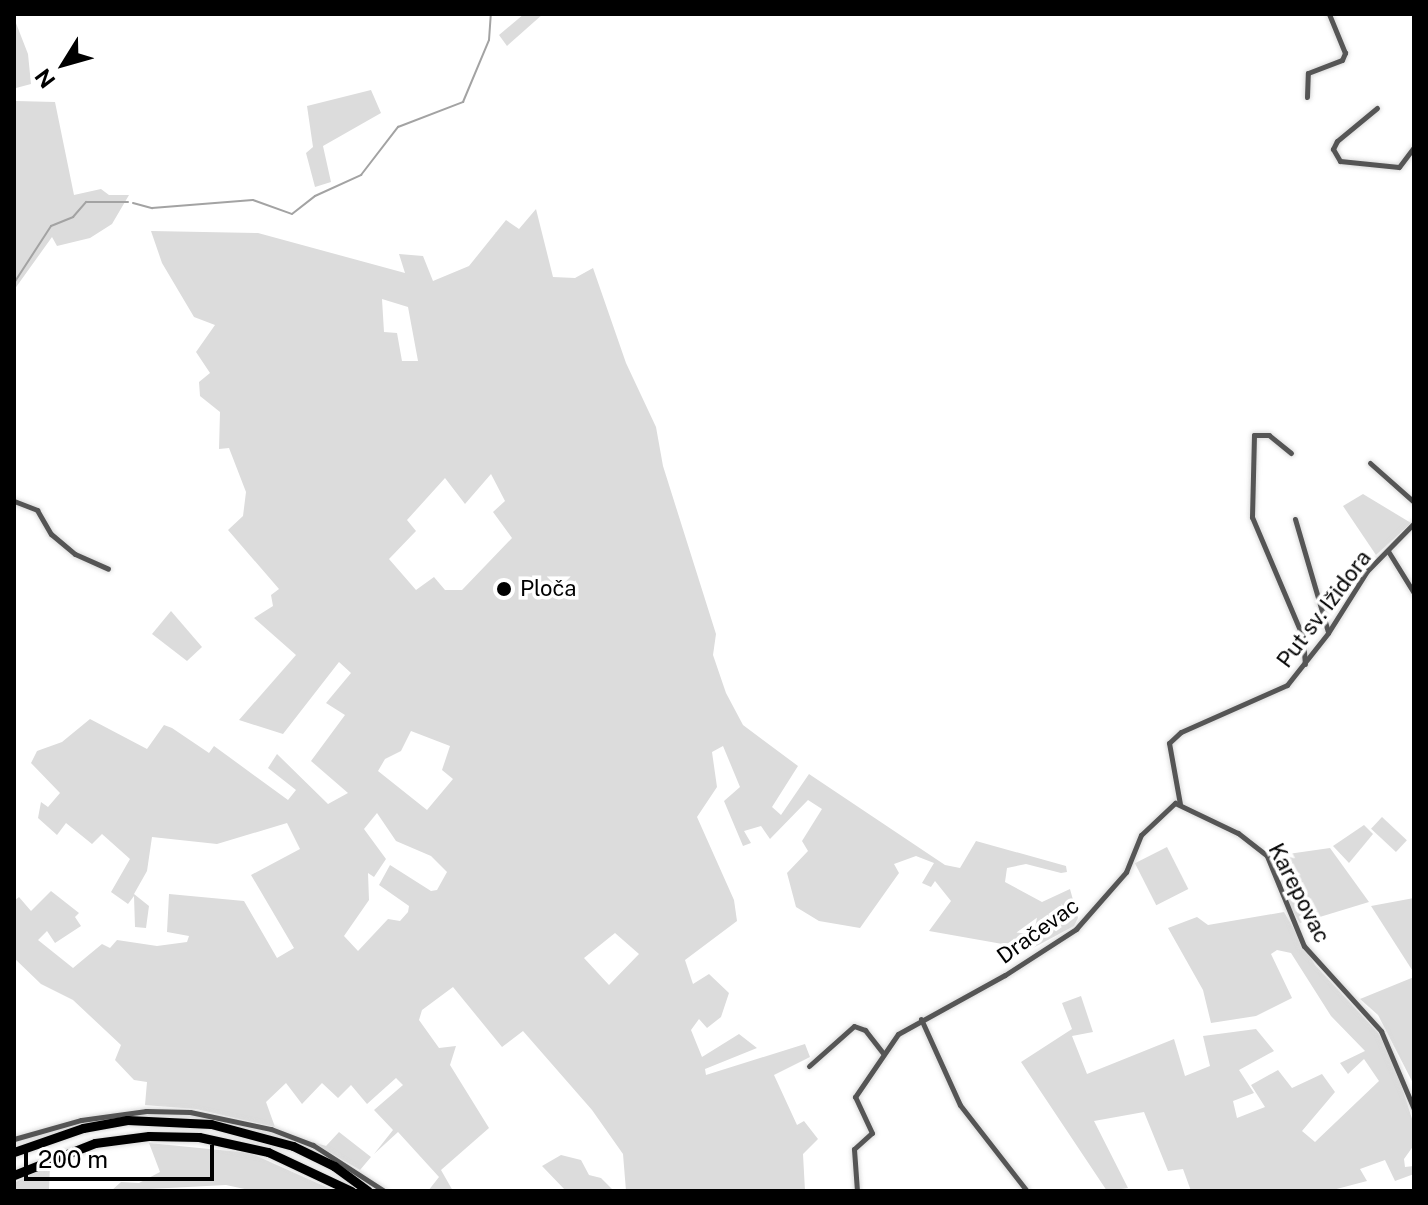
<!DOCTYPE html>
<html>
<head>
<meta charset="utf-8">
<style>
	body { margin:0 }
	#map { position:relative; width:1428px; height:1205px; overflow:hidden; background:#fff; font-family:"Public Sans",sans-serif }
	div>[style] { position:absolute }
	.green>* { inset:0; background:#dcdcdc; transform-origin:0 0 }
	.stream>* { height:2px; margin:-1px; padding:0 1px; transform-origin:1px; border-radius:1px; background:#a3a3a3 }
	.roads { filter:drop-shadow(0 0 2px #dbdbdb) drop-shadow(0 0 2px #dbdbdb) }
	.street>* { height:5px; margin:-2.5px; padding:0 2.5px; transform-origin:2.5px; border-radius:2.5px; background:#555 }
	.highway>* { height:9px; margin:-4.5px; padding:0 4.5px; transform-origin:4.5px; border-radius:4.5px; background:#000 }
	.dots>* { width:22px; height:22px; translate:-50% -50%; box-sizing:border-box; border:4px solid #fff; border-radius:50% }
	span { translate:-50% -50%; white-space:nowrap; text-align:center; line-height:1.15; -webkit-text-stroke:7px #fff; paint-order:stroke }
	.poi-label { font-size:22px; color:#000 }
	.left { translate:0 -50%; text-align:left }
	.street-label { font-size:22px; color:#000 }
	.frame { position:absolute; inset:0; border:16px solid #000; pointer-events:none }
	.north { position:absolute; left:24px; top:24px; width:80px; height:80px; -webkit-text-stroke:6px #fff; paint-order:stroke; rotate:233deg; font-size:22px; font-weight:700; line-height:32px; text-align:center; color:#000 }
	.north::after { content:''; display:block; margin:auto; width:28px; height:36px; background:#000; clip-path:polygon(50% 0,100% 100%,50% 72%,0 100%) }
	.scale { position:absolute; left:24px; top:1145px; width:190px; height:36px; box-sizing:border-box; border:4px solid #000; border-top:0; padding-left:10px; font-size:24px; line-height:28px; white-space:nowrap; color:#000; -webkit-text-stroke:6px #fff; paint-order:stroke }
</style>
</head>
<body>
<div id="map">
	<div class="green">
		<div style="clip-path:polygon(524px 14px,543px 14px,507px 46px,499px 35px)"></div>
		<div style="clip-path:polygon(14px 18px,28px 54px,31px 84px,16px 88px,16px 101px,55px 102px,74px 195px,101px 189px,109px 195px,129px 195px,112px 224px,90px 238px,57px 246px,52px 237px,14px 290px)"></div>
		<div style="clip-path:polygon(371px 90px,381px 113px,323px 146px,331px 182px,315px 187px,306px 153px,313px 147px,307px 106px)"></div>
		<div style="clip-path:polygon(evenodd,536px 209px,553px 277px,575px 278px,593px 268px,626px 363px,656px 427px,663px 466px,716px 634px,713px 655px,726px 693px,743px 725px,798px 766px,772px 807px,781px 815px,809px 774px,945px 865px,960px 868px,976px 841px,1066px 866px,1067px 872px,1061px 873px,1026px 864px,1007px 868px,1005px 882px,1042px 902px,1070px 889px,1078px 918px,1074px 926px,1031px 949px,929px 931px,951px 901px,935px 881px,931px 887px,922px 883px,934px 863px,916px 856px,894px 864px,899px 873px,860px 928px,819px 921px,796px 907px,787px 873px,808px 851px,802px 841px,822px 809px,808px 800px,770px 839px,761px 826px,744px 831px,751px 843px,743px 846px,724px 801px,740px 787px,723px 746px,712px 752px,717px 787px,697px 817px,734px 900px,737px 921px,685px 960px,693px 984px,709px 974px,729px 993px,721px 1017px,707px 1028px,699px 1019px,691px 1030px,702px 1057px,739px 1034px,757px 1048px,705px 1069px,706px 1075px,805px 1044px,810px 1057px,774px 1075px,797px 1125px,804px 1121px,818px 1139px,803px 1154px,805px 1191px,626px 1191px,623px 1154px,592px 1110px,523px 1031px,502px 1047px,453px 987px,422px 1010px,419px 1020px,439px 1048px,456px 1046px,450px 1065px,489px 1128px,441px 1170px,453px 1191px,428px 1191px,439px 1177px,398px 1132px,374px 1154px,393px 1130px,374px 1110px,403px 1085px,396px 1078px,367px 1104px,351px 1085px,338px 1098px,322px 1083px,302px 1104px,286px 1083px,266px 1102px,275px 1127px,196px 1109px,145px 1105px,147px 1082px,134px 1080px,115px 1060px,121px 1045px,73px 1000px,41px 984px,14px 958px,14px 901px,19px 897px,31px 911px,51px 891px,79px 913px,75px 917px,81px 926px,55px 943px,47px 931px,38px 940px,73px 968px,102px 944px,110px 948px,117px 940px,157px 946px,187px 942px,189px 936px,167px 932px,169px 894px,244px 901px,277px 958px,294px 948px,251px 875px,300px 849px,287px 823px,217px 844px,152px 837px,147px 871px,134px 894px,149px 906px,146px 928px,135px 927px,134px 896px,128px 904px,111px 892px,130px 859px,102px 834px,92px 844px,66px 823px,57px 835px,38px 818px,41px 802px,48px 807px,60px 793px,31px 763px,37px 751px,62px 742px,90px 719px,147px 749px,164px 725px,172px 728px,209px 753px,214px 746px,288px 800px,296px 790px,268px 768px,277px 754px,328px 804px,348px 793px,311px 761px,345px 715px,326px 703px,351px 673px,339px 662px,283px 734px,239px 720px,296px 655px,254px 618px,273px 606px,271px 595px,279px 589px,228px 530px,243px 516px,246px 492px,229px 448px,219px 449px,220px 412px,200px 396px,199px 382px,210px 373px,196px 352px,215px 325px,194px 317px,162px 263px,151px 231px,258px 233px,405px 273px,399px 254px,423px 256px,433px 281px,469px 266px,506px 220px,519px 229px,536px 209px,382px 299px,408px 307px,418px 361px,402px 361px,397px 333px,384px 332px,382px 299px,536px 209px,491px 474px,505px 501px,493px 512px,512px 538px,462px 590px,445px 590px,434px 577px,416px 590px,389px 559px,416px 531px,407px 520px,445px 478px,465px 504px,491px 474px,536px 209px,411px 731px,450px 746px,442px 770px,453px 779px,427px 810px,378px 771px,385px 759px,401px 751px,411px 731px,536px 209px,377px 813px,396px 841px,431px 856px,447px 872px,437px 890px,431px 891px,390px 865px,379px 885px,409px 906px,408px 912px,400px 921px,388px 919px,358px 951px,344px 936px,369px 900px,368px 873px,374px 877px,386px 859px,364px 829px,377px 813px,536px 209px,615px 933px,639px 954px,609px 985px,584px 958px,615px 933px)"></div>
		<div style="clip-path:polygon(1363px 494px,1411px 523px,1376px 555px,1343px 506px)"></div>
		<div style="clip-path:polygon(171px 611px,202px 647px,187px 661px,152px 634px)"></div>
		<div style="left:1382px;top:817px;width:34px;height:16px;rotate:43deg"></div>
		<div style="clip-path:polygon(1364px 825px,1373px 834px,1349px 863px,1333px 846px)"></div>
		<div style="left:1167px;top:847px;width:47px;height:36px;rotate:63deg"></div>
		<div style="clip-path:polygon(1330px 848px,1369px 902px,1300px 923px,1287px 901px,1281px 855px)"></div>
		<div style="clip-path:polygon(1414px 898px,1414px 973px,1371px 906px)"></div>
		<div style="clip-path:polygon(1284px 912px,1315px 965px,1378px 1033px,1393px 1059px,1414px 1125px,1414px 1145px,1404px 1159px,1405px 1167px,1414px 1166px,1414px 1174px,1395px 1181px,1385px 1160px,1360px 1169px,1367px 1181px,1329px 1191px,1191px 1191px,1183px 1169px,1168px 1171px,1144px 1112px,1094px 1121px,1128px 1188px,1107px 1191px,1021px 1062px,1072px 1029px,1062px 1003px,1081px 996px,1093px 1032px,1072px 1036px,1087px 1074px,1174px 1039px,1185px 1076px,1210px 1066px,1203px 1036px,1256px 1029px,1274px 1051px,1239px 1070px,1254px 1093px,1233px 1101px,1237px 1118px,1265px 1107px,1251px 1085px,1278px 1070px,1292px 1088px,1322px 1074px,1335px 1092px,1302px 1131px,1315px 1142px,1379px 1081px,1364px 1059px,1348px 1074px,1340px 1063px,1365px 1051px,1331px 1016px,1291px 953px,1277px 950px,1271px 954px,1292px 998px,1256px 1016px,1211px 1023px,1203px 990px,1168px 928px,1197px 917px,1208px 925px)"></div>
		<div style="clip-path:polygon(1414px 977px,1414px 1085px,1378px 1015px,1360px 999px)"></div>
		<div style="clip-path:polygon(339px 1132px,371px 1157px,360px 1170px,312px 1142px,326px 1146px)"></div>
		<div style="clip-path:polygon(149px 1143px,250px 1153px,335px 1191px,254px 1191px,226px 1185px,111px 1191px,121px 1182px,139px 1183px,160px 1172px)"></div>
		<div style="clip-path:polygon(561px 1155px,581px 1160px,589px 1175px,601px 1178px,614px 1191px,566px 1191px,542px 1166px)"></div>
		<div style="clip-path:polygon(50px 1165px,49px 1191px,14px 1191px,14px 1183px)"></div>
	</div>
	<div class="stream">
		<div style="left:133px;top:203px;width:20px;rotate:15deg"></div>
		<div style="left:152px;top:208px;width:101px;rotate:-4.5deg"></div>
		<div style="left:253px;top:200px;width:41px;rotate:19.7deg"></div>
		<div style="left:292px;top:214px;width:29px;rotate:-38deg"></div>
		<div style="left:315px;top:196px;width:51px;rotate:-24.5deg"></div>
		<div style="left:361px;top:175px;width:61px;rotate:-52.4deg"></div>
		<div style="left:398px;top:127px;width:70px;rotate:-21deg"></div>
		<div style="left:463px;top:102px;width:67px;rotate:-67.2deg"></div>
		<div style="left:489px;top:40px;width:26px;rotate:-86deg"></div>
		<div style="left:14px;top:283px;width:68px;rotate:-57deg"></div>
		<div style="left:51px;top:226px;width:24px;rotate:-22deg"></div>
		<div style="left:73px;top:217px;width:20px;rotate:-49deg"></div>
		<div style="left:86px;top:202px;width:42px"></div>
	</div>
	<div class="roads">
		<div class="street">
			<div style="left:1307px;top:97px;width:24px;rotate:-88deg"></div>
			<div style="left:1308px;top:73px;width:36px;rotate:-21deg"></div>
			<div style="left:1342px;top:60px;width:8px;rotate:-67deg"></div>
			<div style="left:1345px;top:53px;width:42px;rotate:-112.3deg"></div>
			<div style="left:1377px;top:108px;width:52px;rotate:140.5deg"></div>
			<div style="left:1337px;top:141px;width:9px;rotate:117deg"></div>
			<div style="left:1333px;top:149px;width:14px;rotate:60deg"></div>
			<div style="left:1340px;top:161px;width:59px;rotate:5.8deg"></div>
			<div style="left:1399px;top:167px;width:25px;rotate:-53deg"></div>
			<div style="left:1291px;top:453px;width:28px;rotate:-141deg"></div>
			<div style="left:1269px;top:435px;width:15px;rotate:180deg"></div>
			<div style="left:1254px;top:435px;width:82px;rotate:91.4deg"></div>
			<div style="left:1252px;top:517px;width:130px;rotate:67deg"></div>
			<div style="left:1303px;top:637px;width:27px;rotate:86deg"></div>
			<div style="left:1370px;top:463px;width:59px;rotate:41.6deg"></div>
			<div style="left:14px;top:501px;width:25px;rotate:21deg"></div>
			<div style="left:37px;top:510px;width:28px;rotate:60deg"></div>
			<div style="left:51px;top:534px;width:31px;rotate:40deg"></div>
			<div style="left:75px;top:554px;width:36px;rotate:24deg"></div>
			<div style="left:1295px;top:519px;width:118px;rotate:73.7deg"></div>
			<div style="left:1388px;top:551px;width:49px;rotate:58.2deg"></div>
			<div style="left:1180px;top:804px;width:62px;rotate:-100.2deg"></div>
			<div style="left:1169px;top:743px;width:16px;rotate:-43deg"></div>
			<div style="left:1181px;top:732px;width:116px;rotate:-23.9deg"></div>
			<div style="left:1287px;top:685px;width:66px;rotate:-51.7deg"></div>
			<div style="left:1328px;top:633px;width:73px;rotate:-57.8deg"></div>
			<div style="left:1367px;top:571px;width:67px;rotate:-45.6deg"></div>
			<div style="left:921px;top:1019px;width:94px;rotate:65.6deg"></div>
			<div style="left:960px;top:1105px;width:109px;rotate:52.1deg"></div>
			<div style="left:809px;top:1066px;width:60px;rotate:-41.6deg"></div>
			<div style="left:854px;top:1026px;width:12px;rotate:20deg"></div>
			<div style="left:865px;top:1030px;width:29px;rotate:52deg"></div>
			<div style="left:14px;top:1139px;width:70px;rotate:-15.8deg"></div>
			<div style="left:81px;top:1120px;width:66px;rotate:-7.9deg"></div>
			<div style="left:146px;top:1111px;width:44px;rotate:1.3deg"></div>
			<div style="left:190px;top:1112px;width:83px;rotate:11.9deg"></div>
			<div style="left:271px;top:1129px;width:45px;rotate:20.9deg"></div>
			<div style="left:313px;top:1145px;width:85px;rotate:32.9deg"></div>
			<div style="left:857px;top:1191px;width:42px;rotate:-94.1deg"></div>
			<div style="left:854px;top:1149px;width:24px;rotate:-42deg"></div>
			<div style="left:872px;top:1133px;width:40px;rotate:-115deg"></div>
			<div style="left:855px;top:1097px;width:76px;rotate:-55.7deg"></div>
			<div style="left:898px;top:1034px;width:122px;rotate:-28.9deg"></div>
			<div style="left:1005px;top:975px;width:85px;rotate:-32.9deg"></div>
			<div style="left:1076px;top:929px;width:76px;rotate:-48.7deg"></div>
			<div style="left:1126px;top:872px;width:40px;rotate:-68deg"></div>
			<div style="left:1141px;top:835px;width:47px;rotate:-43.3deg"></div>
			<div style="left:1175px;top:803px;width:70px;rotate:25.5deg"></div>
			<div style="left:1238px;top:833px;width:37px;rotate:38deg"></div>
			<div style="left:1267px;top:856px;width:97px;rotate:67.7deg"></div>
			<div style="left:1304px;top:946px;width:115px;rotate:47.8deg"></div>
			<div style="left:1381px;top:1031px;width:85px;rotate:67.1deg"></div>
		</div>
		<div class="highway">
			<div style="left:14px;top:1152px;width:73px;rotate:-19.2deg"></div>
			<div style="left:83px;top:1128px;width:45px;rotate:-10.3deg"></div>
			<div style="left:127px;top:1120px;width:84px;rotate:2.7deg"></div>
			<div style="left:211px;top:1124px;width:85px;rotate:15deg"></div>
			<div style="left:293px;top:1146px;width:46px;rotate:26deg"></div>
			<div style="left:334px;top:1166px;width:42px;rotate:36.3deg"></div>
			<div style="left:14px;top:1175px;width:87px;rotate:-21.6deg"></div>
			<div style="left:95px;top:1143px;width:54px;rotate:-7.4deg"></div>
			<div style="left:149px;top:1136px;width:50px;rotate:1.1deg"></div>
			<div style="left:199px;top:1137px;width:71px;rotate:12.3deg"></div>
			<div style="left:268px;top:1152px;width:92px;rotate:25.2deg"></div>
		</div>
	</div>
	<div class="dots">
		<div style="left:504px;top:589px;background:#000"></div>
	</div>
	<div class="poi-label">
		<span class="left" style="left:520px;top:589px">Ploča</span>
	</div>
	<div class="street-label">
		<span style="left:1324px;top:609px;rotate:-53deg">Put sv. Ižidora</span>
		<span style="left:1299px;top:893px;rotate:63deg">Karepovac</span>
		<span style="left:1038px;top:931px;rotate:-36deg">Dračevac</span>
	</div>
	<div class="frame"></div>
	<div class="north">N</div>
	<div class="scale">200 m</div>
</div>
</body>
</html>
